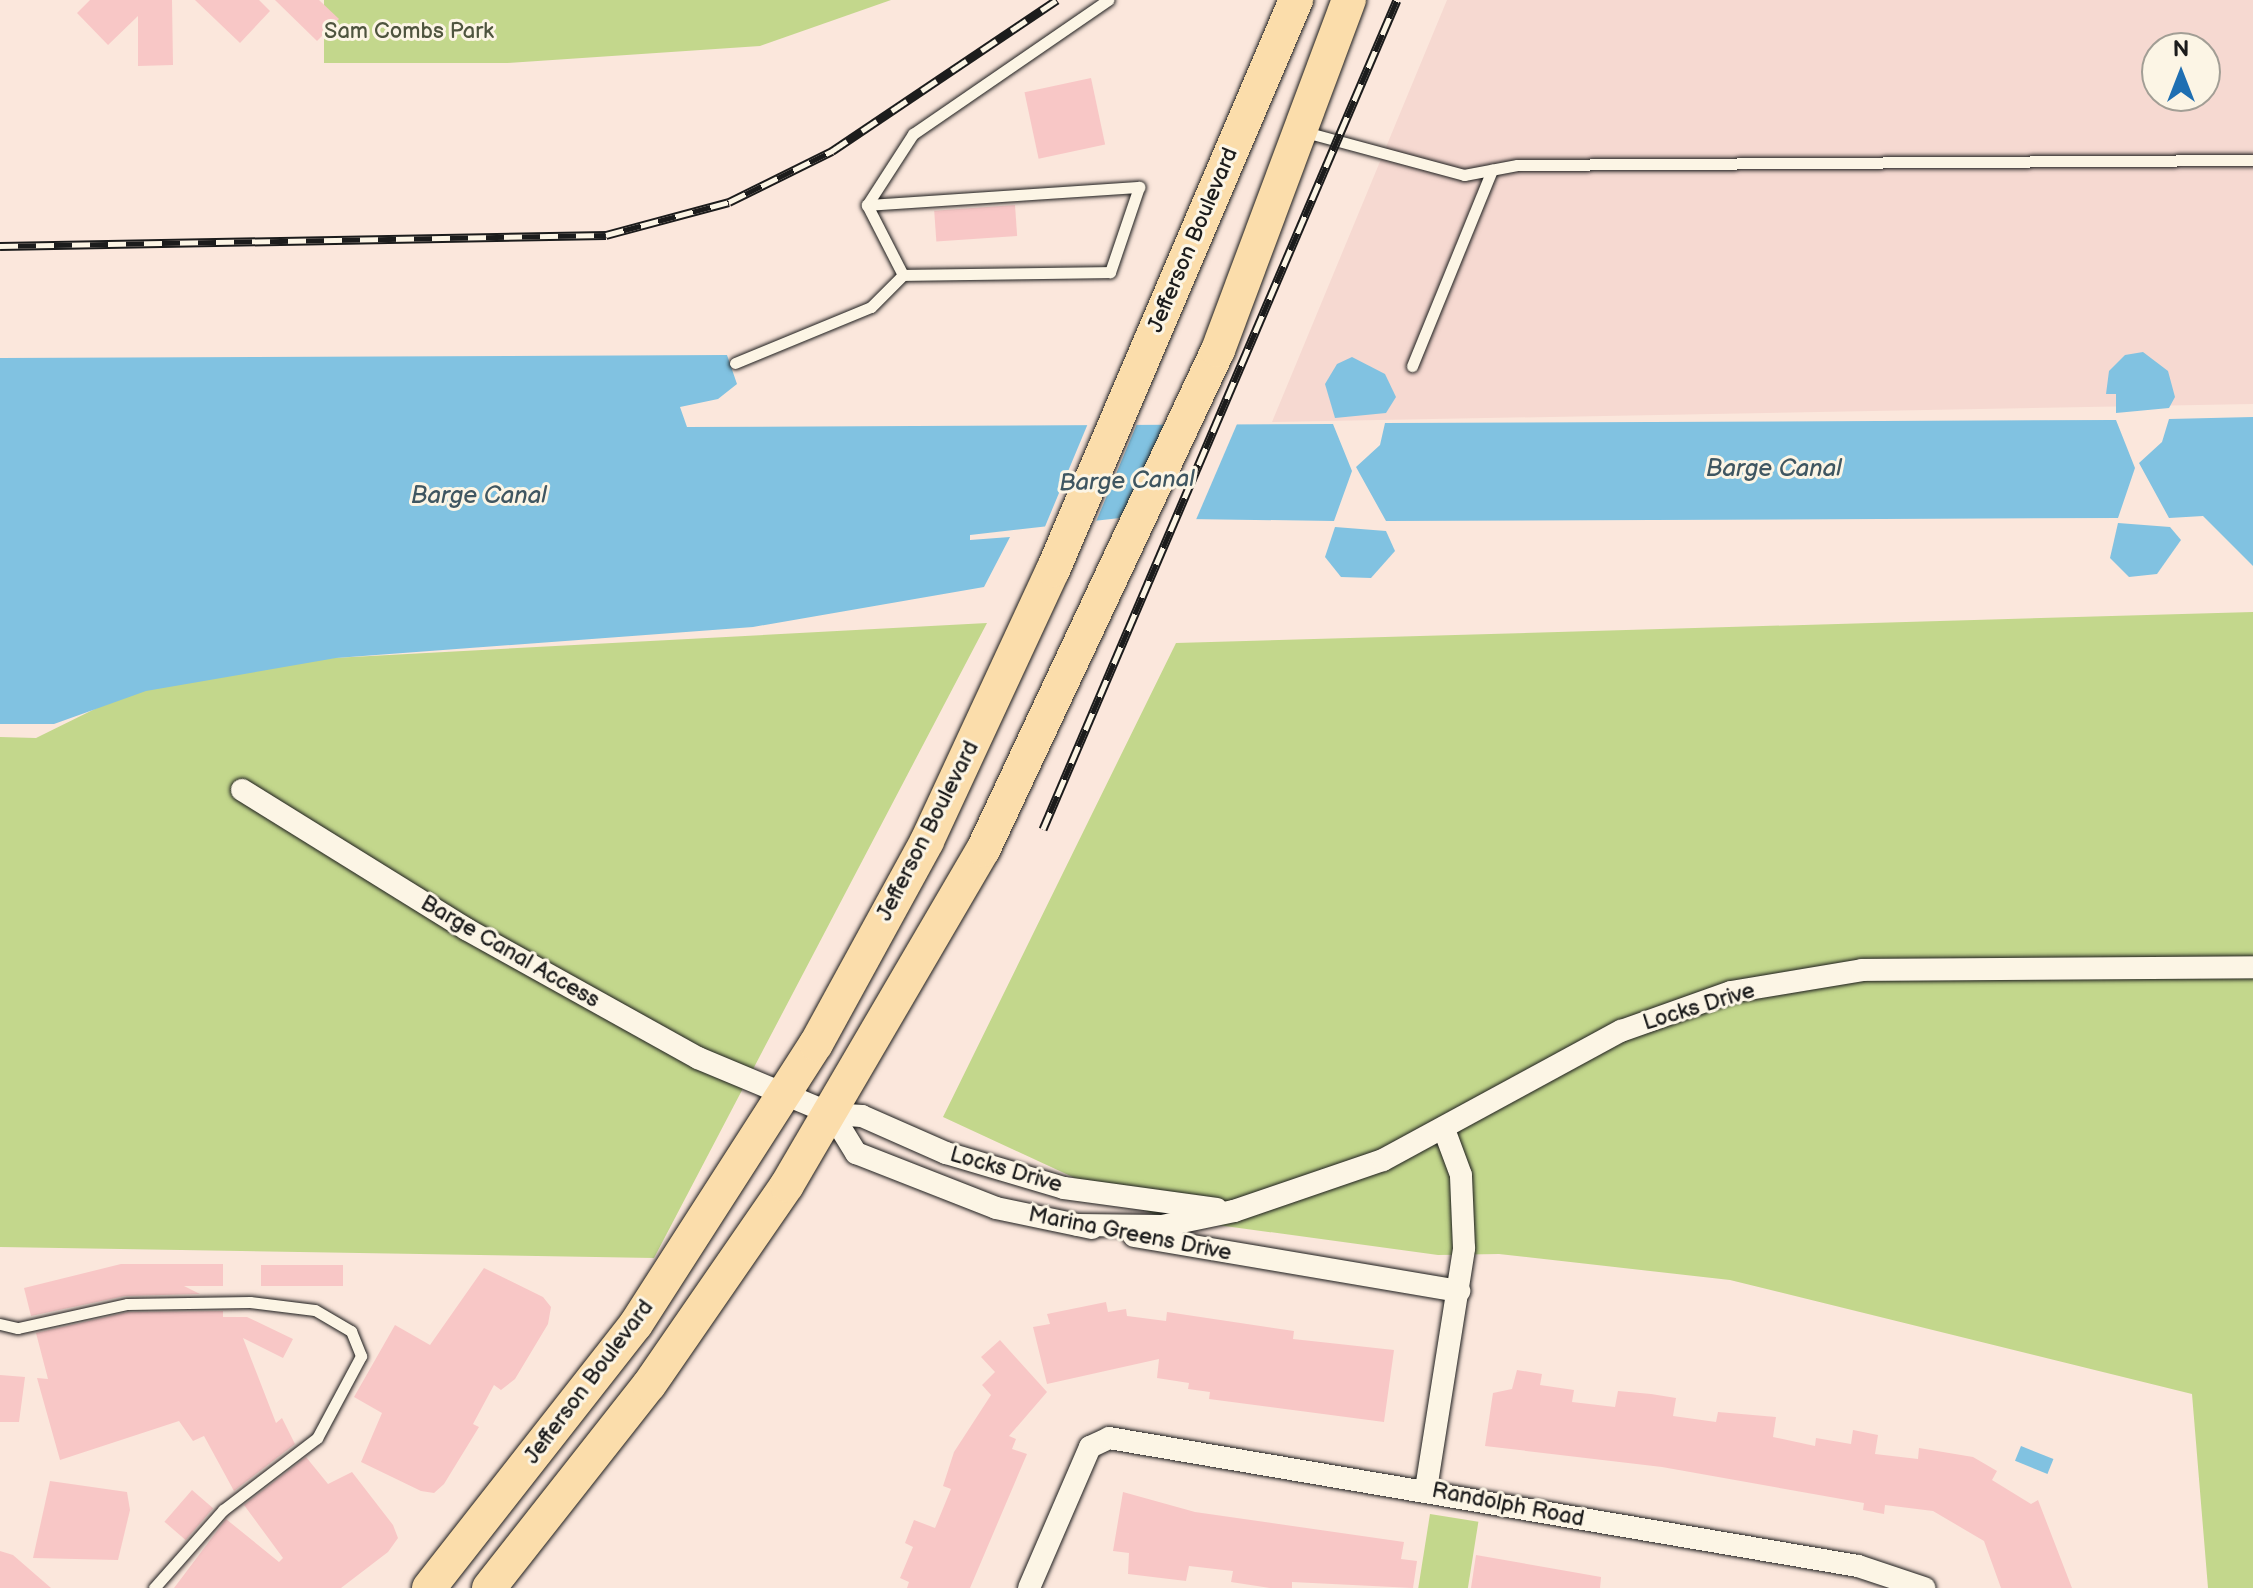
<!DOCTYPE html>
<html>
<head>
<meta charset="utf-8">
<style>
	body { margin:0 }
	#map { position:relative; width:2253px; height:1588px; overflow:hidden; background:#fbe7dc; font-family:"Balsamiq Sans",sans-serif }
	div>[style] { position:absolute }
	.built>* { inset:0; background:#f6d9d1 }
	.green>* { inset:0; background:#c3d78c; transform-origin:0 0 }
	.water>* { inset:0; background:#81c2e1; transform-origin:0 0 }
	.pier>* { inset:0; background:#fbe7dc }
	.building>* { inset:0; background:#f8c7c6; transform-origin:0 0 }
	.roads { filter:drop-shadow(0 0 2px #1c1c1c) drop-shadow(0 0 2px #1c1c1c) }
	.lane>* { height:11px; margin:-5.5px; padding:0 5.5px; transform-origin:5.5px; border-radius:5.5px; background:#fcf5e5 }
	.street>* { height:22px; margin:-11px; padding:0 11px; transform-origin:11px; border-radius:11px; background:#fcf5e5 }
	.primary>* { height:34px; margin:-17px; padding:0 17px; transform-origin:17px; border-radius:17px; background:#fbddab }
	.rail>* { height:9px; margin-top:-4.5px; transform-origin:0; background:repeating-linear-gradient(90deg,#fcf5e5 0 18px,#1c1c1c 0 36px); box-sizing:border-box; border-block:2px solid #1c1c1c }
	span { translate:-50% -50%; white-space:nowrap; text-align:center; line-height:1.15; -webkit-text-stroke:6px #fcf5e5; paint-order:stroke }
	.park-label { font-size:22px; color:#4e543e }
	.street-label { font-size:22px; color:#1c1c1c }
	.water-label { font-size:24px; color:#3f5661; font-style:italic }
	.north { position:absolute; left:2141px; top:32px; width:80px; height:80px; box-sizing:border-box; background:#fcf5e5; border:2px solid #a29e95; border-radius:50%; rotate:0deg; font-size:22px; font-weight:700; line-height:32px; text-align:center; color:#1c1c1c }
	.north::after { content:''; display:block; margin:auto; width:28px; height:36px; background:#1f6fb2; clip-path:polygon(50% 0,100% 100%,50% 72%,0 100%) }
</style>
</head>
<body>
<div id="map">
	<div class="built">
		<div style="clip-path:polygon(evenodd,1447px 0,2253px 0,2253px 404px,1272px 422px,1447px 0,2157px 48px,2205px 48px,2205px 96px,2157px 96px,2157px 48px)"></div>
	</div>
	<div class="green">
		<div style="clip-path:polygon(324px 0,891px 0,760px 46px,508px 63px,324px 63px)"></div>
		<div style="clip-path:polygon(2253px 612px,2253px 1588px,2208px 1588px,2192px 1394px,1730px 1280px,1499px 1254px,1438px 1255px,1159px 1217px,943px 1117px,1176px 643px)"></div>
		<div style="clip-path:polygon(987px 623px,654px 1258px,0 1247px,0 737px,36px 738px,182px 666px)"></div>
		<div style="left:1430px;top:1514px;width:49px;height:75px;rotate:9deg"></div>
	</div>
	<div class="water">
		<div style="clip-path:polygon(2143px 352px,2168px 371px,2175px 397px,2169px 408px,2116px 413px,2116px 394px,2106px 394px,2109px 371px,2125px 355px)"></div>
		<div style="clip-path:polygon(727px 355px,737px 384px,718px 399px,680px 407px,687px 427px,1333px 424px,1352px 471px,1334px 521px,1120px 518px,970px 535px,970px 540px,1010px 537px,984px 587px,753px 627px,336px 658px,146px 691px,54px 724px,0 724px,0 358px)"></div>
		<div style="clip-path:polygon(1352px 357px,1385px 374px,1396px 397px,1386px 413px,1335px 418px,1325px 384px,1337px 364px)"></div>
		<div style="clip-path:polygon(2253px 417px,2253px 566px,2203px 516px,2169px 518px,2139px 463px,2162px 442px,2169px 419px)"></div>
		<div style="clip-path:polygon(2116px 420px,2135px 468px,2118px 518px,1386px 521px,1356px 467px,1380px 445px,1385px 423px)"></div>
		<div style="clip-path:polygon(2118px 523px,2170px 527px,2181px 540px,2157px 574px,2129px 577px,2110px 558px)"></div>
		<div style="clip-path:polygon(1335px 527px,1386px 531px,1395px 551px,1371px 578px,1341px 577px,1325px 557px)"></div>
		<div style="left:2021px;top:1446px;width:35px;height:16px;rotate:22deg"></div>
	</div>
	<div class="pier">
		<div style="clip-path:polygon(1240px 417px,1195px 522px,1124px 522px,1168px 419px)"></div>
		<div style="clip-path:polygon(1139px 419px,1095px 524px,1044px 529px,1089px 421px)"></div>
	</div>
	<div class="building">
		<div style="clip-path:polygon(90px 0,172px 0,173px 65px,138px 66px,138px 16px,108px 45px,77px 13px)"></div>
		<div style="clip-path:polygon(195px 0,259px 0,270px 11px,240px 43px)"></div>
		<div style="clip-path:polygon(275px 0,319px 0,339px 19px,317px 41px)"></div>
		<div style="left:1091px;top:78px;width:68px;height:68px;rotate:78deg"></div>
		<div style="left:1015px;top:205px;width:31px;height:81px;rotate:86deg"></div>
		<div style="clip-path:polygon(121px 1264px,223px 1264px,223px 1286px,184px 1286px,200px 1294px,125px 1296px,31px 1316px,24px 1288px)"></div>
		<div style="left:261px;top:1265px;width:82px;height:21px"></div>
		<div style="clip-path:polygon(484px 1268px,543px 1297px,551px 1307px,548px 1324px,515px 1379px,501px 1390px,494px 1385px,473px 1424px,479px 1427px,444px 1484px,434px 1493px,421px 1491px,361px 1462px,382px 1413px,354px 1397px,395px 1325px,430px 1345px)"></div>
		<div style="clip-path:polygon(1106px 1302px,1108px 1312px,1126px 1309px,1127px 1316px,1166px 1321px,1167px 1312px,1294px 1331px,1293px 1339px,1394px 1350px,1384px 1422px,1209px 1399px,1210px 1392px,1188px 1389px,1189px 1383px,1157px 1378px,1159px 1359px,1047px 1384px,1033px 1327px,1050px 1324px,1047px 1314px)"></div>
		<div style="clip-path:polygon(223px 1311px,223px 1317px,247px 1317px,293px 1339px,283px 1358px,243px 1338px,276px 1423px,282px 1418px,295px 1444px,234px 1491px,204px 1436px,193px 1441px,179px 1421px,60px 1460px,37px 1378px,48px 1379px,36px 1333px,128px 1312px)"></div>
		<div style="clip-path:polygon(1000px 1340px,1047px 1392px,1009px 1436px,1016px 1439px,1012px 1449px,1027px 1454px,970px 1588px,907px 1588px,909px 1582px,900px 1578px,913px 1547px,905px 1543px,914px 1520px,935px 1528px,951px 1489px,943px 1486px,954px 1452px,991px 1395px,982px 1385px,995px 1372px,981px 1357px)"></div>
		<div style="clip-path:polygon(1517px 1370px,1542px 1374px,1540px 1385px,1574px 1390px,1572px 1402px,1615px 1407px,1618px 1391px,1651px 1394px,1676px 1398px,1673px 1416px,1716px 1422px,1718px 1412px,1776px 1417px,1773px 1437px,1815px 1446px,1816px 1438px,1851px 1444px,1853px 1430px,1878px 1435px,1875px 1454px,1918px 1459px,1919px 1448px,1973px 1457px,1997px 1471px,1992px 1480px,2031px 1504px,2038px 1500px,2072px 1588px,2001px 1588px,1984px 1541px,1933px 1511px,1885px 1505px,1884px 1514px,1863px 1510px,1864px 1503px,1662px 1467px,1485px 1446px,1493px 1393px,1512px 1389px)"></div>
		<div style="clip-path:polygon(0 1375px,25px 1377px,19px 1422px,0 1422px)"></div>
		<div style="clip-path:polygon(306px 1457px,328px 1484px,352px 1472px,393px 1525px,398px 1538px,388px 1552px,341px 1588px,174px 1588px,226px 1519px,279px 1562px,283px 1558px,244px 1505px)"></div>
		<div style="clip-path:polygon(50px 1481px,127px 1492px,130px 1510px,118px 1560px,33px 1558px)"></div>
		<div style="left:192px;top:1490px;width:28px;height:42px;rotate:41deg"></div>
		<div style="clip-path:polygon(1123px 1492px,1195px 1512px,1404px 1542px,1401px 1559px,1417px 1561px,1413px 1588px,1292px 1582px,1292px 1588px,1270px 1588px,1231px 1582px,1233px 1571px,1189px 1566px,1186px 1581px,1128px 1574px,1129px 1553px,1113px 1551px)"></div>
		<div style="clip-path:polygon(0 1551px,13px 1555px,51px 1588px,0 1588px)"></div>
		<div style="clip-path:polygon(1476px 1555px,1601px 1577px,1600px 1588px,1471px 1588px)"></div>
	</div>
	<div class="roads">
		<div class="lane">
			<div style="left:1305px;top:132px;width:165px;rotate:15.1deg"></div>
			<div style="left:1464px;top:175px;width:54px;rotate:-10.7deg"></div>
			<div style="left:1517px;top:165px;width:736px;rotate:-0.39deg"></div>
			<div style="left:1139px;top:187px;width:90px;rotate:108.8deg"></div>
			<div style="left:1110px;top:272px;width:207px;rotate:179.2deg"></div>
			<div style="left:903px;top:275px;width:79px;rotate:-117.2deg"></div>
			<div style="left:867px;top:205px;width:273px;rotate:-3.8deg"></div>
			<div style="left:867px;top:205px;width:85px;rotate:-57.1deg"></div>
			<div style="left:913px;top:134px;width:237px;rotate:-34.5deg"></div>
			<div style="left:735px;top:363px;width:147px;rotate:-22.4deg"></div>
			<div style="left:871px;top:307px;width:45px;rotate:-45deg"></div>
			<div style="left:1412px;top:366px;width:212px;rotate:-67.8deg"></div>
			<div style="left:0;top:1324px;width:18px;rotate:13deg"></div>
			<div style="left:18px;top:1328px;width:112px;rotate:-12.4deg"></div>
			<div style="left:127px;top:1304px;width:123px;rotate:-0.9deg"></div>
			<div style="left:250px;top:1302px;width:65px;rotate:7deg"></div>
			<div style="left:315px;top:1310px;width:42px;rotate:30.3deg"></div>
			<div style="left:351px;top:1331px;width:27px;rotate:68deg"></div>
			<div style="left:361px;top:1356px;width:93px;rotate:118.2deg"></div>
			<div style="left:317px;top:1438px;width:118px;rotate:142.5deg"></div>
			<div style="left:223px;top:1510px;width:104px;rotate:131.5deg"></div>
		</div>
		<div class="street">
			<div style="left:242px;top:790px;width:264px;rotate:31.8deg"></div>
			<div style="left:466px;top:929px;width:265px;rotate:29.1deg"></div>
			<div style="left:698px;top:1058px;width:145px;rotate:22.7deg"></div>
			<div style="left:832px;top:1114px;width:30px;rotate:4deg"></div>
			<div style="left:862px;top:1116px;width:92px;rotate:23.8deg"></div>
			<div style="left:946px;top:1153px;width:123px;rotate:16.5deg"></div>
			<div style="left:1064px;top:1188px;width:154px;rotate:7.8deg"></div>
			<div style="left:832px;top:1114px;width:46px;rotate:58.4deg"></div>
			<div style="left:856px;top:1153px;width:150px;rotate:21.4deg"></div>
			<div style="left:996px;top:1208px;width:98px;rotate:11.8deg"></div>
			<div style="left:1078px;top:1225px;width:84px;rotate:0.7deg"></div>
			<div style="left:1162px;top:1226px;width:74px;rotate:-11.8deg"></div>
			<div style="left:1234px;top:1211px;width:157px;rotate:-18.9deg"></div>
			<div style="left:1383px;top:1160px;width:271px;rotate:-28.5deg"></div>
			<div style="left:1621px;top:1031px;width:117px;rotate:-19.5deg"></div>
			<div style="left:1731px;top:992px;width:133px;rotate:-9.5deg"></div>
			<div style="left:1862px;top:970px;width:391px;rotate:-0.4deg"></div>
			<div style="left:1134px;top:1236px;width:330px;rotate:9.6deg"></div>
			<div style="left:1426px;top:1489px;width:244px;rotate:-81deg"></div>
			<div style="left:1464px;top:1248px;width:73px;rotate:-92.4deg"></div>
			<div style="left:1461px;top:1175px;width:46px;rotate:-110.4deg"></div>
			<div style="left:1029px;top:1588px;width:154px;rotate:-66.6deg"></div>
			<div style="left:1090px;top:1447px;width:21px;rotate:-25deg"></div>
			<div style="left:1109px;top:1438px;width:760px;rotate:9.7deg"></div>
			<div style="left:1858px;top:1566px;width:70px;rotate:18.4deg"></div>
		</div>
		<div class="primary">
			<div style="left:429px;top:1588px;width:335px;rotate:-51.9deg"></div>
			<div style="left:636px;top:1324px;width:333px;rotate:-57.3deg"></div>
			<div style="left:816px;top:1044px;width:231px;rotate:-61.3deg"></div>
			<div style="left:927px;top:841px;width:299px;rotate:-65.1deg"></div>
			<div style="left:1053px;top:570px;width:620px;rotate:-66.91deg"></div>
			<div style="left:489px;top:1588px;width:258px;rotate:-51.8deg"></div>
			<div style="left:649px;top:1385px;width:243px;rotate:-55.4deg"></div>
			<div style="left:787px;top:1185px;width:388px;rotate:-59.7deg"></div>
			<div style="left:983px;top:850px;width:552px;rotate:-64.83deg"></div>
			<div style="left:1218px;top:350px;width:374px;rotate:-69.5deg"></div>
		</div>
	</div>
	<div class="rail">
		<div style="left:0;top:246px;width:606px;rotate:-1.04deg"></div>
		<div style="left:606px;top:235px;width:127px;rotate:-15deg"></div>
		<div style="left:729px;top:202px;width:115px;rotate:-26.3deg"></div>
		<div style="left:832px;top:151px;width:271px;rotate:-33.9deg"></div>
		<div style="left:1043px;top:829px;width:901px;rotate:-66.88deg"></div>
	</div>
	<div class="park-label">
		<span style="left:409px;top:32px">Sam Combs Park</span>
	</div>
	<div class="street-label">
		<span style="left:1193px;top:240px;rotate:-67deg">Jefferson Boulevard</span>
		<span style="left:928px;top:831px;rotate:-63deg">Jefferson Boulevard</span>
		<span style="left:510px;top:952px;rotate:30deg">Barge Canal Access</span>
		<span style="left:1699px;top:1007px;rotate:-17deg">Locks Drive</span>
		<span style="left:1006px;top:1170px;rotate:16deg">Locks Drive</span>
		<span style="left:1130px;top:1234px;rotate:11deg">Marina Greens Drive</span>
		<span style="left:589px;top:1382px;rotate:-53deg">Jefferson Boulevard</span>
		<span style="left:1508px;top:1505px;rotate:11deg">Randolph Road</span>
	</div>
	<div class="water-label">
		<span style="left:1774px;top:469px">Barge Canal</span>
		<span style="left:1127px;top:481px;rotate:-2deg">Barge Canal</span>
		<span style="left:479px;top:496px">Barge Canal</span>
	</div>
	<div class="north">N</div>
</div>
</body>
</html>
